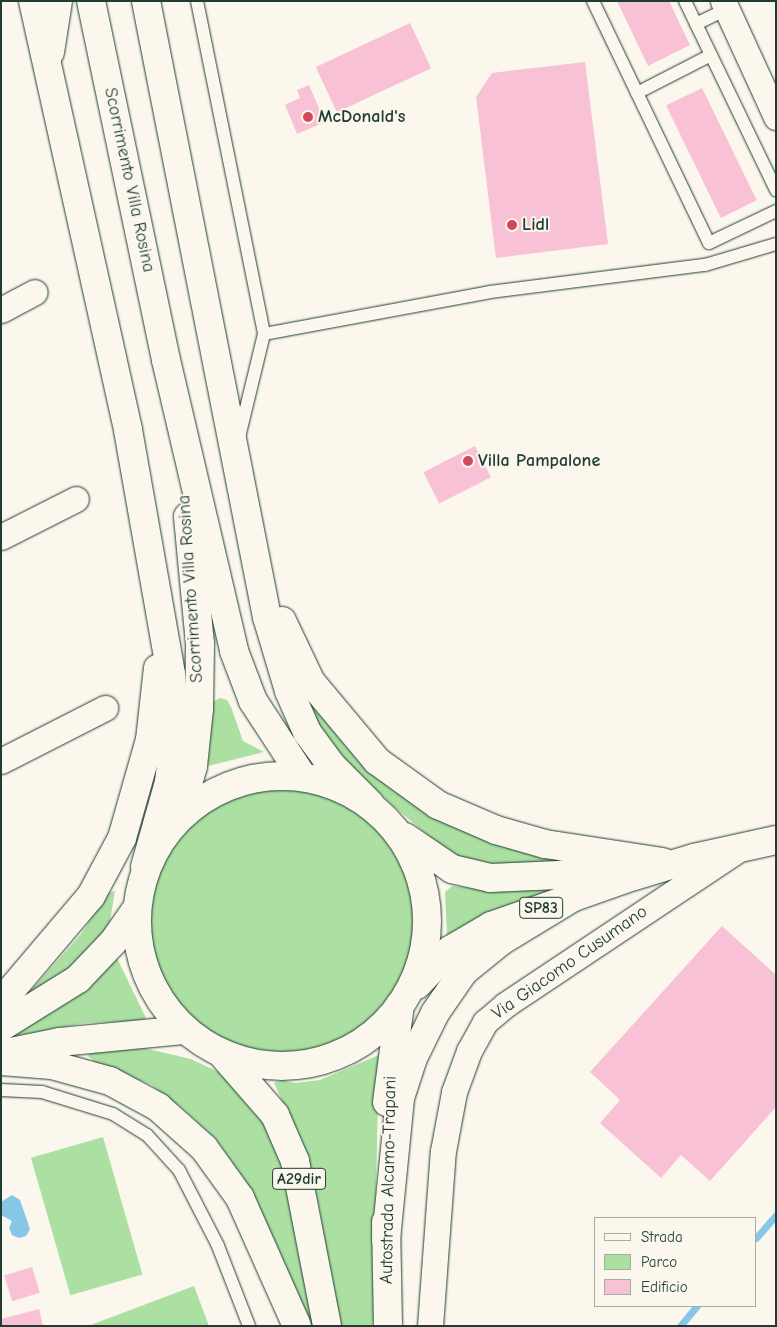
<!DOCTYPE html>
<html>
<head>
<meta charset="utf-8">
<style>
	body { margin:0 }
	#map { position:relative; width:777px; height:1327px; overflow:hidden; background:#fbf7ec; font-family:"Comic Neue",sans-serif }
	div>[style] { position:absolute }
	.green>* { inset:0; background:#abe0a2; transform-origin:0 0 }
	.round { border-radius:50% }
	.water>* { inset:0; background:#86c6e7 }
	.stream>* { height:7px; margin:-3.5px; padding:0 3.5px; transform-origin:3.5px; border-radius:3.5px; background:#86c6e7 }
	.building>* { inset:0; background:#f9c1d6; transform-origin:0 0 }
	.roads { filter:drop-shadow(0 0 1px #1f3d34) drop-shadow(0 0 1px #1f3d34) }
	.lane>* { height:12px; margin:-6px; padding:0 6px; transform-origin:6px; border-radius:6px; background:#fbf7ec }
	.street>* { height:25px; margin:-12.5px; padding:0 12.5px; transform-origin:12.5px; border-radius:12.5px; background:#fbf7ec }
	.secondary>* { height:28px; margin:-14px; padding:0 14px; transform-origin:14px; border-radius:14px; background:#fbf7ec }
	.primary>* { height:28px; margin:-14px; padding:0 14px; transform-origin:14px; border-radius:14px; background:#fbf7ec }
	.primary>.ring { margin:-14px; padding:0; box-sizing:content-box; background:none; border:28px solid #fbf7ec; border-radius:50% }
	.highway>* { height:28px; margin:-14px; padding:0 14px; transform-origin:14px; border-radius:14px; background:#fbf7ec }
	.dots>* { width:14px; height:14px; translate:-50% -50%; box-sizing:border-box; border:2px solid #fbf7ec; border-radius:50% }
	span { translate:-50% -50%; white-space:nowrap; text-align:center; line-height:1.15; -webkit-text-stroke:4px #fbf7ec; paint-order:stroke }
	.shield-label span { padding:1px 4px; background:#fbf7ec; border:1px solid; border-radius:4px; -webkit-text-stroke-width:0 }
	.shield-label { font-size:16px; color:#1f3d34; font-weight:700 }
	.poi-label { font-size:18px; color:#1f3d34; font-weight:700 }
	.left { translate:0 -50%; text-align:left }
	.street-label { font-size:18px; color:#1f3d34 }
	.frame { position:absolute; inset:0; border:2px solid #1f3d34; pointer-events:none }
	.legend { position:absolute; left:594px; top:1217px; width:162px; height:90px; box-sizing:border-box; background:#fbf7ec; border:1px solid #a3ada2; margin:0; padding:6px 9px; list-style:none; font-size:15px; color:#1f3d34 }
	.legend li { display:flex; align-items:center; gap:10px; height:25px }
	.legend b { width:25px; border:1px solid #a3ada2 }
</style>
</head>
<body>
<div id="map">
	<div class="green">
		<div style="clip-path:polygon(220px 698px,227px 700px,231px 707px,243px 741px,264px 752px,208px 766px,210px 711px,214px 701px)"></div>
		<div style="clip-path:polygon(311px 703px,494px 840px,566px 862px,477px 867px,451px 855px,391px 804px,323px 738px,307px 705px)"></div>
		<div class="round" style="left:147px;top:786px;width:270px;height:270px"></div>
		<div style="clip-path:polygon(452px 886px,473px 888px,562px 888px,447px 936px,445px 892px)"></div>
		<div style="clip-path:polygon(115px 891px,109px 927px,82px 963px,20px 1003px,81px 934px,108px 893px)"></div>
		<div style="clip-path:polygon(117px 958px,146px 1018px,140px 1021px,85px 1023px,4px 1038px)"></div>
		<div style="clip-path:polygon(131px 1045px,191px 1059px,227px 1076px,255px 1100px,286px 1167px,317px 1326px,306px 1326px,257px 1213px,232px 1162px,215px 1138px,182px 1108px,150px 1084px,102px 1067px,88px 1056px,93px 1049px)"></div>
		<div style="clip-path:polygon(379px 1055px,373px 1326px,340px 1326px,318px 1202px,304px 1148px,274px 1083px,282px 1080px,295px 1083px,320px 1080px)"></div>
		<div style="left:103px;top:1137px;width:143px;height:75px;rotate:74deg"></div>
		<div style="clip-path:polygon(194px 1286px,209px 1326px,88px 1326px)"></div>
	</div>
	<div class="water">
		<div style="clip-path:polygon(12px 1195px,20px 1200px,30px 1229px,26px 1236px,19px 1238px,12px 1235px,9px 1228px,12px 1221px,1px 1215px,1px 1202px)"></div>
	</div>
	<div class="stream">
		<div style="left:756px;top:1238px;width:30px;rotate:-49deg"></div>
		<div style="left:680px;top:1326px;width:26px;rotate:-50deg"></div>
	</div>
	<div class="building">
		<div style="clip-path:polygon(617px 1px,669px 1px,690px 45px,648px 66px)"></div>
		<div style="left:410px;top:23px;width:50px;height:104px;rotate:65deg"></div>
		<div style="clip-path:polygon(585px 62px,608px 244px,496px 258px,476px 97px,492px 73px)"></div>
		<div style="clip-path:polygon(309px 85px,325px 122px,297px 134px,285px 105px,300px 98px,297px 90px)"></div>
		<div style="left:702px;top:88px;width:125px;height:40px;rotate:64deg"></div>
		<div style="left:475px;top:446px;width:35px;height:58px;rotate:63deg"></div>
		<div style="clip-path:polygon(722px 926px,776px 975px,776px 1107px,710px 1181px,681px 1155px,661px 1178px,600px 1123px,620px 1100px,590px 1072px)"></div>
		<div style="left:32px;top:1267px;width:27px;height:29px;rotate:73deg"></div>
		<div style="clip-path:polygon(39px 1309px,43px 1326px,1px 1326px,1px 1319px)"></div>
	</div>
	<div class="roads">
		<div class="lane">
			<div style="left:197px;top:1px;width:340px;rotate:78.6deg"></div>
			<div style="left:264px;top:334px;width:106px;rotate:103.6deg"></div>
			<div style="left:593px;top:1px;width:268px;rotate:64.4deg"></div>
			<div style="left:709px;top:243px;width:74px;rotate:-25.5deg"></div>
			<div style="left:685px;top:1px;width:210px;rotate:64.3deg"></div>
			<div style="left:696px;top:24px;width:34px;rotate:-26deg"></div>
			<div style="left:637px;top:93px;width:83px;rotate:-27.2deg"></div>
			<div style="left:264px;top:334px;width:230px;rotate:-10.5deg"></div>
			<div style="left:490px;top:292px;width:217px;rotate:-7.2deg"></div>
			<div style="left:705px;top:265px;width:74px;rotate:-16.5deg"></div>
			<div style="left:1px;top:1090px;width:41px;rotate:2.8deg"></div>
			<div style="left:42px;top:1092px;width:74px;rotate:17.2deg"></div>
			<div style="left:113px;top:1114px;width:40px;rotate:32deg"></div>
			<div style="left:147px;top:1135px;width:47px;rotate:47.6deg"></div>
			<div style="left:179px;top:1170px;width:85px;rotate:62.8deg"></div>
			<div style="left:218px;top:1246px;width:86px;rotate:68.8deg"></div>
		</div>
		<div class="street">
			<div style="left:723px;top:1px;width:128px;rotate:65.4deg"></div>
			<div style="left:1px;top:310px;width:38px;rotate:-28deg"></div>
			<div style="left:1px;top:537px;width:84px;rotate:-26.9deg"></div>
			<div style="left:1px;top:761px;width:117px;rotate:-27deg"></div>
			<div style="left:430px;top:1326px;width:175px;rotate:-85.8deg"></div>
			<div style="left:443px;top:1151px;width:60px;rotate:-79.4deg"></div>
			<div style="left:454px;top:1092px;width:44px;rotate:-69.9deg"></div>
			<div style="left:469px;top:1051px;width:33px;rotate:-61deg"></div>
			<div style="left:485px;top:1022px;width:26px;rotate:-40deg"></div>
			<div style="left:505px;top:1005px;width:279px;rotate:-33.7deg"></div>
		</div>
		<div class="secondary">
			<div style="left:33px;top:1px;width:439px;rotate:77.5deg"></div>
			<div style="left:128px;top:430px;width:248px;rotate:80deg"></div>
			<div style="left:171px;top:674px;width:53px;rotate:85.7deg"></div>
			<div style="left:175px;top:727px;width:55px;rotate:96.2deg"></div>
			<div style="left:169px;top:782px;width:88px;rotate:105.8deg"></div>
			<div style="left:146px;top:1px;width:628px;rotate:78.89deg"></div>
			<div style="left:267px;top:617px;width:77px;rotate:73.4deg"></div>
			<div style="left:289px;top:691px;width:45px;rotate:66.3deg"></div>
			<div style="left:307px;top:732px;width:42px;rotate:53.7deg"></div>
			<div style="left:332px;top:766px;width:54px;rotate:45deg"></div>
			<div style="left:50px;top:52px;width:52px;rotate:-81.1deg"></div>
			<div style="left:282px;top:621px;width:68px;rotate:64.6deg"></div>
			<div style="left:311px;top:682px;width:103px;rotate:50.1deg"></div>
			<div style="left:377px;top:761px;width:75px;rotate:35.8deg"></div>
			<div style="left:438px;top:805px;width:63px;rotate:23.3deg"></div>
			<div style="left:496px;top:830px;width:51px;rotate:15.9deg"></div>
			<div style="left:545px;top:844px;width:119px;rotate:8.7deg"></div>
			<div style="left:1px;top:1002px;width:139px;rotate:-49.7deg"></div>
			<div style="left:91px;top:896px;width:66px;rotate:-61.9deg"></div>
			<div style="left:122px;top:838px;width:102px;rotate:-74.1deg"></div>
			<div style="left:150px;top:740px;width:72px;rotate:-83.7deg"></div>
			<div style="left:1px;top:1027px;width:91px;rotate:-31.9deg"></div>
			<div style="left:78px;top:979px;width:52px;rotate:-46.5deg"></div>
			<div style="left:114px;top:941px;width:38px;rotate:-55deg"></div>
			<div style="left:1px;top:1054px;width:60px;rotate:-11.5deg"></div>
			<div style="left:60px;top:1042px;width:126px;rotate:-5.5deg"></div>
		</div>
		<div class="primary">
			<div style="left:91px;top:1px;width:367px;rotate:78.2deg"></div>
			<div style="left:166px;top:360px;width:299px;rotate:76.8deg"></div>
			<div style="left:234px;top:651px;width:53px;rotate:69.2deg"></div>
			<div style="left:253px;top:701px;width:90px;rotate:56.8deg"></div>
			<div class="ring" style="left:137px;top:776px;width:262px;height:262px"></div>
			<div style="left:179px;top:817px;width:53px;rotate:-74.6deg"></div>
			<div style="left:193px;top:766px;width:57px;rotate:-84deg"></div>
			<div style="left:199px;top:709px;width:65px;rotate:-89.1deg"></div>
			<div style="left:200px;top:644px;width:128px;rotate:-95.4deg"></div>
			<div style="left:405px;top:837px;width:57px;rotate:34.2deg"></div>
			<div style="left:452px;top:869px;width:39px;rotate:13deg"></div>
			<div style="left:490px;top:878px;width:69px;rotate:-2.5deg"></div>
			<div style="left:559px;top:875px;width:62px;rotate:-7.5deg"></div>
			<div style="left:417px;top:985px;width:48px;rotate:-46.7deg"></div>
			<div style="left:450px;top:950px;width:48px;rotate:-30.3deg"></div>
			<div style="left:491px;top:926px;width:151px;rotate:-19.3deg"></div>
			<div style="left:634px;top:876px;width:63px;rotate:-16.7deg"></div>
			<div style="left:694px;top:858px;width:84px;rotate:-12.4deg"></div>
		</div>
		<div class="highway">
			<div style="left:222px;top:1054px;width:81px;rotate:49deg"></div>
			<div style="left:275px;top:1115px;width:50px;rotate:66.5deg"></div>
			<div style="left:295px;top:1161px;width:168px;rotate:79deg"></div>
			<div style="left:1px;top:1061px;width:51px;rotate:4.5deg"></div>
			<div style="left:52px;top:1065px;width:60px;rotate:15.4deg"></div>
			<div style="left:110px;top:1081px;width:55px;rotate:28.4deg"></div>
			<div style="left:158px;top:1107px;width:62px;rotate:41.7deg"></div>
			<div style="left:204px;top:1148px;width:62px;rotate:54.2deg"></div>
			<div style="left:240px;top:1198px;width:140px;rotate:66deg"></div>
			<div style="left:387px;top:1102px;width:98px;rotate:-82.4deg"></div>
			<div style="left:386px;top:1222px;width:104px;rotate:88.9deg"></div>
			<div style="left:386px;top:1239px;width:142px;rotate:-84.3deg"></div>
			<div style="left:400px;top:1098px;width:40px;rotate:-72deg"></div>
			<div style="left:412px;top:1060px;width:52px;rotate:-63.9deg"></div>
			<div style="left:435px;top:1013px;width:51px;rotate:-55.4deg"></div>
			<div style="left:464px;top:971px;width:48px;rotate:-39deg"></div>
			<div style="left:501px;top:941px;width:92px;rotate:-31.3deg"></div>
		</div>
	</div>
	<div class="dots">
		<div style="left:308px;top:117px;background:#d1495b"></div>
		<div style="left:512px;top:225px;background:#d1495b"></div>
		<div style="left:468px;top:461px;background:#d1495b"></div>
	</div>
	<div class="shield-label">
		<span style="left:541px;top:908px">SP83</span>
		<span style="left:299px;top:1179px">A29dir</span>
	</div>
	<div class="poi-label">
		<span class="left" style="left:318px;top:117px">McDonald's</span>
		<span class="left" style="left:522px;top:225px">Lidl</span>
		<span class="left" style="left:478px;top:461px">Villa Pampalone</span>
	</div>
	<div class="street-label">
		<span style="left:129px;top:180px;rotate:78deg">Scorrimento Villa Rosina</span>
		<span style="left:191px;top:589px;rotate:-94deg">Scorrimento Villa Rosina</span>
		<span style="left:570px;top:963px;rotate:-35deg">Via Giacomo Cusumano</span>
		<span style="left:389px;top:1180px;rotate:-89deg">Autostrada Alcamo-Trapani</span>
	</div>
	<div class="frame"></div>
	<ul class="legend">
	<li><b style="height:6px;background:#fbf7ec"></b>Strada</li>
	<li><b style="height:14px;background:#abe0a2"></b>Parco</li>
	<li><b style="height:14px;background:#f9c1d6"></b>Edificio</li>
	</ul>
</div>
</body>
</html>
